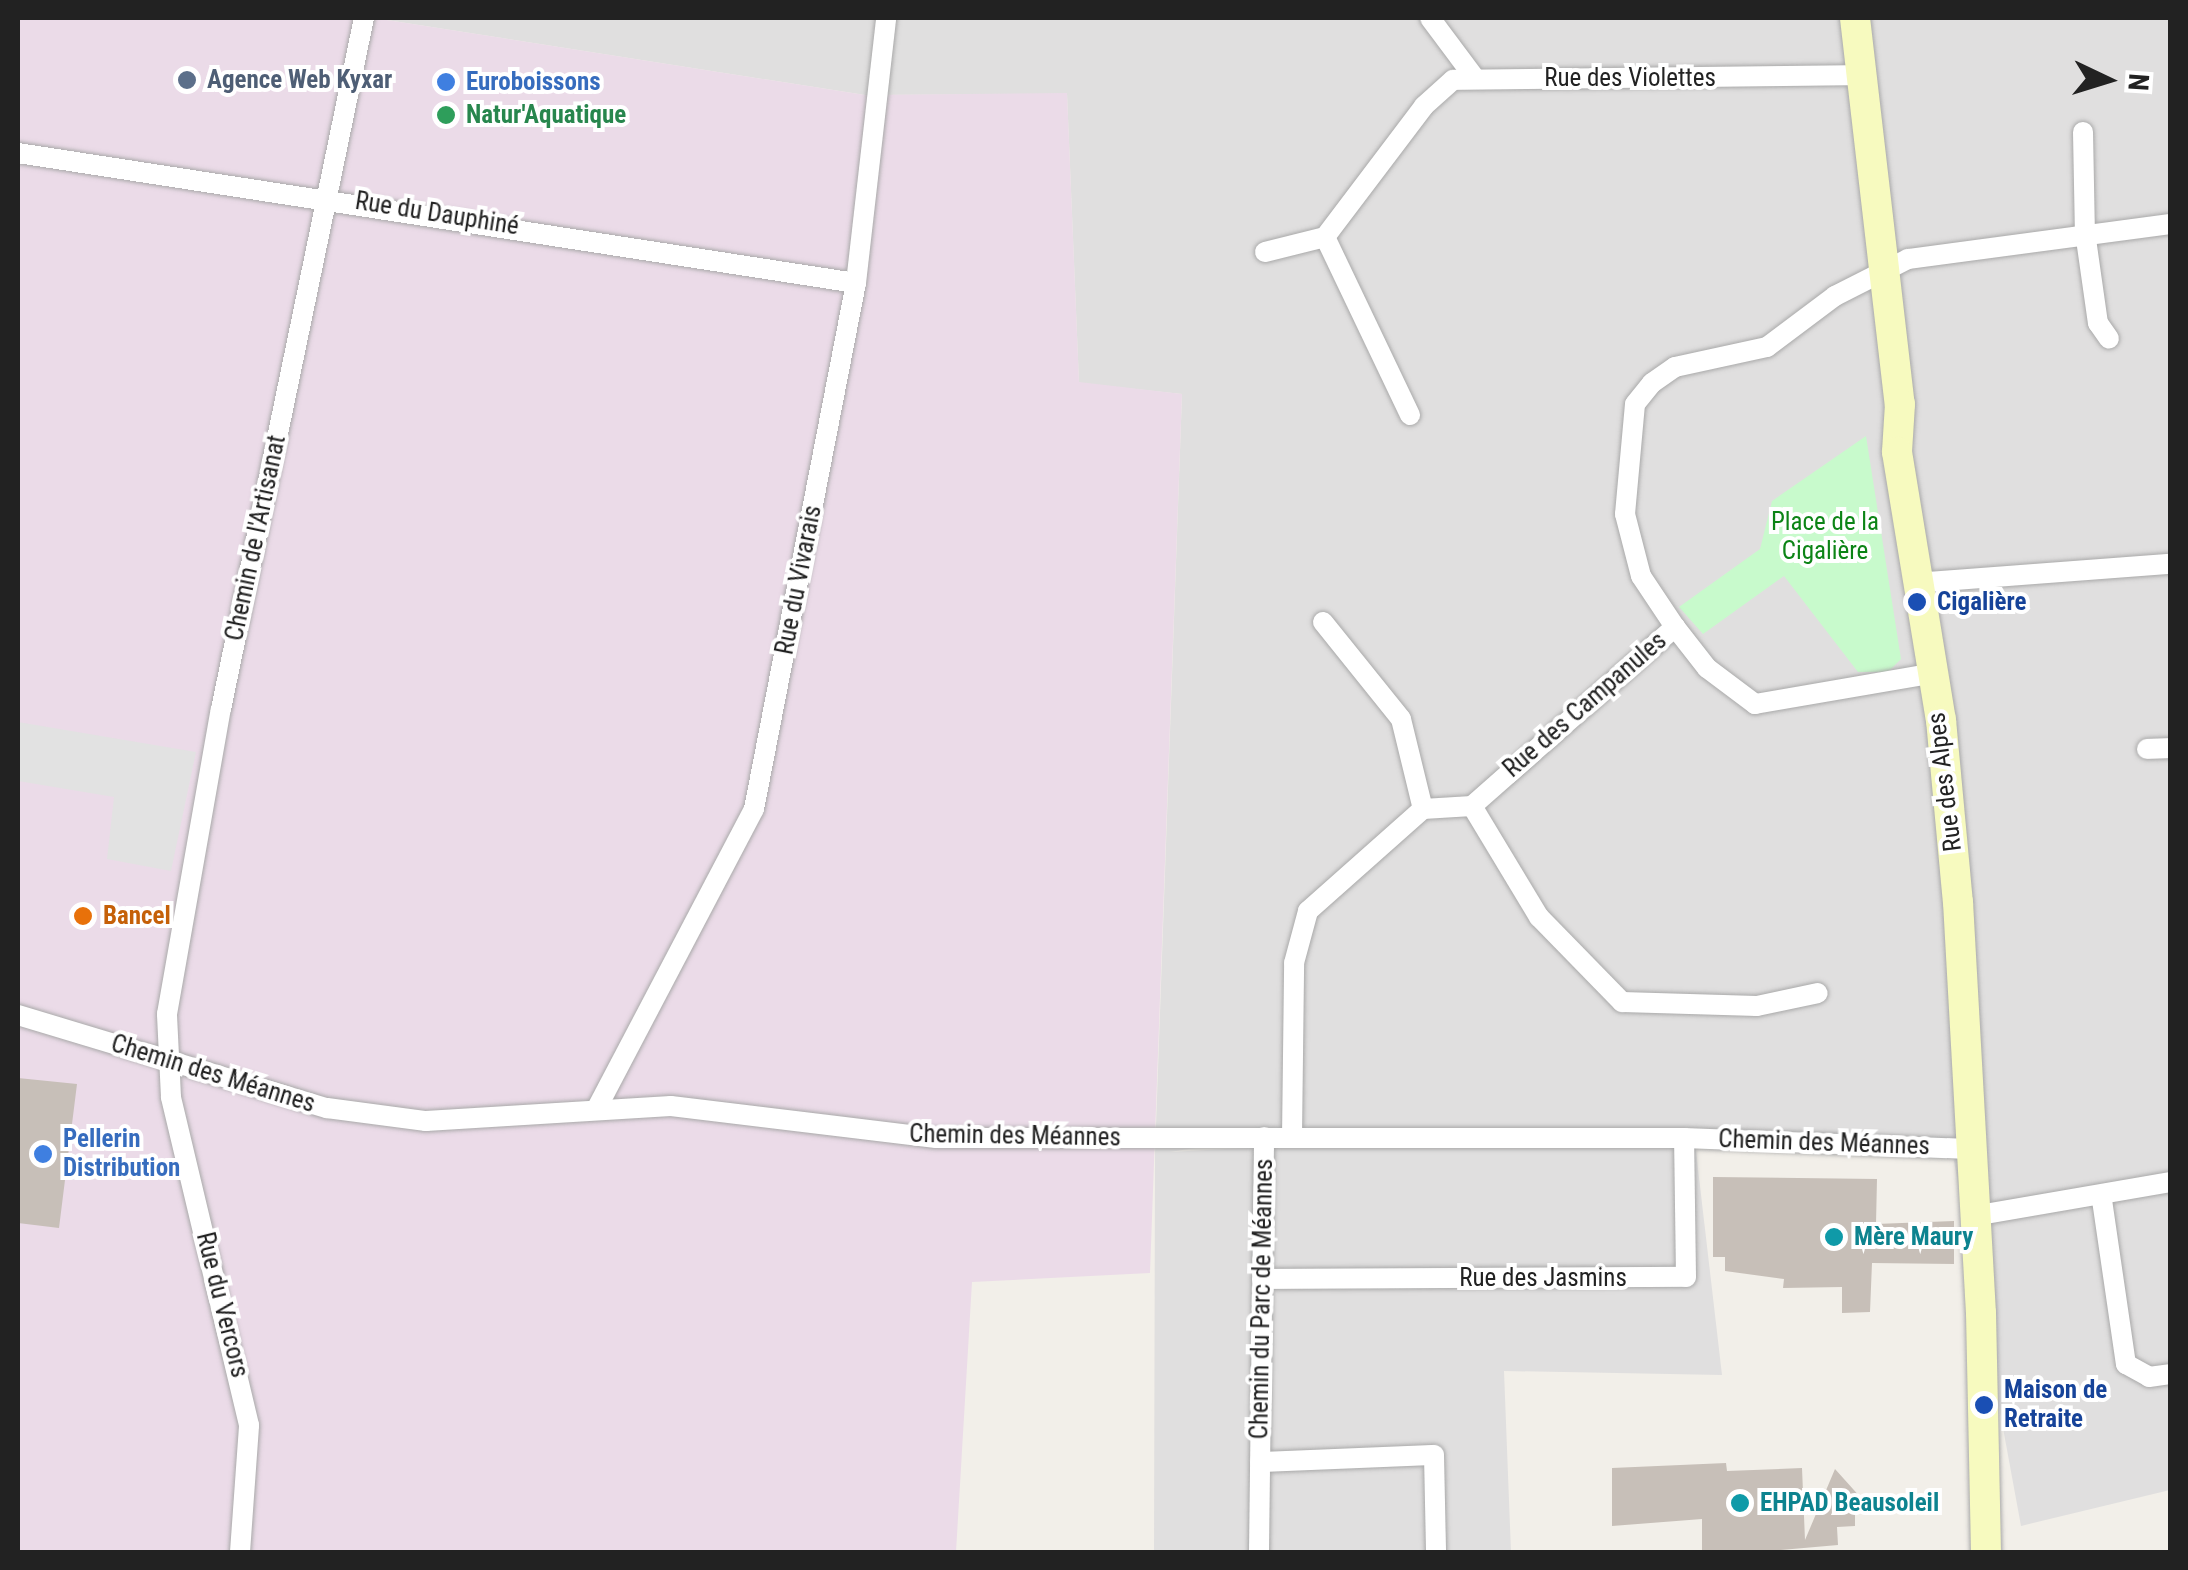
<!DOCTYPE html>
<html>
<head>
<meta charset="utf-8">
<style>
	body { margin:0 }
	#map { position:relative; width:2188px; height:1570px; overflow:hidden; background:#f2efe9; font-family:"Roboto Condensed",sans-serif }
	div>[style] { position:absolute }
	.residential>* { inset:0; background:#e0dfdf }
	.industrial>* { inset:0; background:#ebdbe8 }
	.park>* { inset:0; background:#c8facc }
	.parking>* { inset:0; background:#e2e2e2 }
	.building>* { inset:0; background:#c7bfb8 }
	.roads { filter:drop-shadow(0 0 2px #a9a9a9) drop-shadow(0 0 2px #a9a9a9) }
	.street>* { height:20px; margin:-10px; padding:0 10px; transform-origin:10px; border-radius:10px; background:#fff }
	.secondary>* { height:30px; margin:-15px; padding:0 15px; transform-origin:15px; border-radius:15px; background:#f7fabf }
	.dots>* { width:28px; height:28px; translate:-50% -50%; box-sizing:border-box; border:5px solid #fff; border-radius:50% }
	span { translate:-50% -50%; white-space:nowrap; text-align:center; line-height:1.15; -webkit-text-stroke:8px #fff; paint-order:stroke }
	.street-label { font-size:25px; color:#222 }
	.service-label { font-size:25px; color:#4e5e75; font-weight:700 }
	.left { translate:0 -50%; text-align:left }
	.shop-label { font-size:25px; color:#366cbe; font-weight:700 }
	.leisure-label { font-size:25px; color:#27864d; font-weight:700 }
	.park-label { font-size:25px; color:#0c8416 }
	.transit-label { font-size:25px; color:#164399; font-weight:700 }
	.food-label { font-size:25px; color:#c56008; font-weight:700 }
	.culture-label { font-size:25px; color:#0d838f; font-weight:700 }
	.frame { position:absolute; inset:0; border:20px solid #222; pointer-events:none }
	.north { position:absolute; left:2058px; top:30px; width:100px; height:100px; -webkit-text-stroke:8px #fff; paint-order:stroke; rotate:94deg; font-size:28px; font-weight:700; line-height:40px; text-align:center; color:#222 }
	.north::after { content:''; display:block; margin:auto; width:35px; height:45px; background:#222; clip-path:polygon(50% 0,100% 100%,50% 72%,0 100%) }
</style>
</head>
<body>
<div id="map">
	<div class="residential">
		<div style="clip-path:polygon(evenodd,374px 18px,2170px 18px,2170px 1490px,2021px 1526px,1951px 1145px,1695px 1143px,1722px 1375px,1504px 1371px,1511px 1552px,1154px 1552px,1155px 1154px,1182px 394px,1079px 383px,1067px 94px,865px 95px,374px 18px,1264px 1137px,1393px 1140px,1170px 1152px,1264px 1137px)"></div>
	</div>
	<div class="industrial">
		<div style="clip-path:polygon(18px 18px,374px 18px,865px 95px,1067px 93px,1079px 382px,1182px 394px,1150px 1273px,972px 1282px,956px 1552px,18px 1552px)"></div>
	</div>
	<div class="park">
		<div style="clip-path:polygon(1866px 436px,1901px 659px,1888px 672px,1858px 672px,1784px 576px,1703px 634px,1679px 607px,1760px 549px,1772px 501px)"></div>
	</div>
	<div class="parking">
		<div style="clip-path:polygon(18px 722px,196px 752px,171px 871px,107px 859px,114px 797px,18px 781px)"></div>
	</div>
	<div class="building">
		<div style="clip-path:polygon(18px 1078px,77px 1084px,59px 1228px,18px 1223px)"></div>
		<div style="clip-path:polygon(1713px 1177px,1877px 1179px,1876px 1224px,1954px 1221px,1954px 1264px,1872px 1263px,1870px 1312px,1842px 1313px,1842px 1287px,1783px 1288px,1784px 1279px,1725px 1271px,1725px 1257px,1713px 1257px)"></div>
		<div style="clip-path:polygon(1726px 1463px,1727px 1471px,1802px 1468px,1805px 1540px,1835px 1469px,1871px 1509px,1855px 1514px,1855px 1526px,1837px 1527px,1838px 1545px,1758px 1552px,1702px 1552px,1702px 1519px,1612px 1526px,1612px 1468px)"></div>
	</div>
	<div class="roads">
		<div class="street">
			<div style="left:1430px;top:18px;width:74px;rotate:53.3deg"></div>
			<div style="left:2083px;top:132px;width:100px;rotate:88.9deg"></div>
			<div style="left:2085px;top:232px;width:92px;rotate:81.9deg"></div>
			<div style="left:2098px;top:323px;width:19px;rotate:55deg"></div>
			<div style="left:18px;top:153px;width:848px;rotate:8.82deg"></div>
			<div style="left:1265px;top:252px;width:62px;rotate:-14deg"></div>
			<div style="left:1410px;top:415px;width:197px;rotate:-115.5deg"></div>
			<div style="left:1325px;top:237px;width:164px;rotate:-52.9deg"></div>
			<div style="left:1424px;top:106px;width:39px;rotate:-42deg"></div>
			<div style="left:1453px;top:80px;width:406px;rotate:-0.7deg"></div>
			<div style="left:1915px;top:583px;width:256px;rotate:-4.3deg"></div>
			<div style="left:1323px;top:622px;width:124px;rotate:51.2deg"></div>
			<div style="left:1401px;top:719px;width:93px;rotate:76.3deg"></div>
			<div style="left:1675px;top:627px;width:52px;rotate:52deg"></div>
			<div style="left:1707px;top:668px;width:60px;rotate:36.9deg"></div>
			<div style="left:1755px;top:704px;width:176px;rotate:-9.8deg"></div>
			<div style="left:2147px;top:749px;width:23px;rotate:-2deg"></div>
			<div style="left:1472px;top:806px;width:130px;rotate:58.9deg"></div>
			<div style="left:1539px;top:917px;width:119px;rotate:45.7deg"></div>
			<div style="left:1622px;top:1002px;width:135px;rotate:1.7deg"></div>
			<div style="left:1757px;top:1006px;width:62px;rotate:-12deg"></div>
			<div style="left:18px;top:1015px;width:323px;rotate:16.8deg"></div>
			<div style="left:327px;top:1108px;width:100px;rotate:7.5deg"></div>
			<div style="left:426px;top:1121px;width:245px;rotate:-3.5deg"></div>
			<div style="left:671px;top:1106px;width:267px;rotate:6.9deg"></div>
			<div style="left:936px;top:1138px;width:748px"></div>
			<div style="left:1684px;top:1138px;width:284px;rotate:2.2deg"></div>
			<div style="left:598px;top:1106px;width:335px;rotate:-62.3deg"></div>
			<div style="left:754px;top:809px;width:536px;rotate:-79.03deg"></div>
			<div style="left:856px;top:283px;width:267px;rotate:-83.5deg"></div>
			<div style="left:1292px;top:1137px;width:174px;rotate:-89.3deg"></div>
			<div style="left:1294px;top:963px;width:54px;rotate:-74.9deg"></div>
			<div style="left:1308px;top:911px;width:154px;rotate:-41.6deg"></div>
			<div style="left:1423px;top:809px;width:49px;rotate:-3.5deg"></div>
			<div style="left:1472px;top:806px;width:271px;rotate:-41.4deg"></div>
			<div style="left:1675px;top:627px;width:61px;rotate:-123.7deg"></div>
			<div style="left:1641px;top:576px;width:64px;rotate:-104.5deg"></div>
			<div style="left:1625px;top:514px;width:110px;rotate:-84.8deg"></div>
			<div style="left:1635px;top:404px;width:27px;rotate:-51deg"></div>
			<div style="left:1652px;top:383px;width:28px;rotate:-35deg"></div>
			<div style="left:1675px;top:367px;width:94px;rotate:-12.3deg"></div>
			<div style="left:1767px;top:347px;width:85px;rotate:-36.9deg"></div>
			<div style="left:1835px;top:296px;width:82px;rotate:-26.9deg"></div>
			<div style="left:1908px;top:259px;width:264px;rotate:-7.6deg"></div>
			<div style="left:2102px;top:1200px;width:166px;rotate:81.7deg"></div>
			<div style="left:2126px;top:1364px;width:26px;rotate:29deg"></div>
			<div style="left:2149px;top:1377px;width:21px;rotate:-8deg"></div>
			<div style="left:1974px;top:1216px;width:199px;rotate:-9.8deg"></div>
			<div style="left:1262px;top:1279px;width:424px;rotate:-0.3deg"></div>
			<div style="left:1686px;top:1277px;width:139px;rotate:-90.8deg"></div>
			<div style="left:1260px;top:1462px;width:174px;rotate:-2.3deg"></div>
			<div style="left:1434px;top:1455px;width:97px;rotate:88.8deg"></div>
			<div style="left:240px;top:1552px;width:127px;rotate:-85.9deg"></div>
			<div style="left:249px;top:1425px;width:337px;rotate:-103.4deg"></div>
			<div style="left:171px;top:1097px;width:83px;rotate:-92.8deg"></div>
			<div style="left:167px;top:1014px;width:310px;rotate:-80deg"></div>
			<div style="left:221px;top:709px;width:706px;rotate:-78.31deg"></div>
			<div style="left:1259px;top:1552px;width:415px;rotate:-89.3deg"></div>
		</div>
		<div class="secondary">
			<div style="left:1855px;top:18px;width:389px;rotate:83.4deg"></div>
			<div style="left:1900px;top:404px;width:48px;rotate:93.6deg"></div>
			<div style="left:1897px;top:452px;width:272px;rotate:80.7deg"></div>
			<div style="left:1941px;top:720px;width:183px;rotate:84.7deg"></div>
			<div style="left:1958px;top:902px;width:412px;rotate:86.8deg"></div>
			<div style="left:1981px;top:1313px;width:239px;rotate:88.8deg"></div>
		</div>
	</div>
	<div class="dots">
		<div style="left:187px;top:80px;background:#5c6f8a"></div>
		<div style="left:446px;top:82px;background:#3f7fe0"></div>
		<div style="left:446px;top:115px;background:#2e9e5b"></div>
		<div style="left:1917px;top:602px;background:#1a4fb4"></div>
		<div style="left:83px;top:916px;background:#e8710a"></div>
		<div style="left:43px;top:1154px;background:#3f7fe0"></div>
		<div style="left:1834px;top:1237px;background:#0f9aa8"></div>
		<div style="left:1984px;top:1405px;background:#1a4fb4"></div>
		<div style="left:1740px;top:1503px;background:#0f9aa8"></div>
	</div>
	<div class="street-label">
		<span style="left:1630px;top:78px">Rue des Violettes</span>
		<span style="left:437px;top:214px;rotate:9deg">Rue du Dauphiné</span>
		<span style="left:256px;top:538px;rotate:-78deg">Chemin de l'Artisanat</span>
		<span style="left:799px;top:580px;rotate:-79deg">Rue du Vivarais</span>
		<span style="left:1585px;top:705px;rotate:-41deg">Rue des Campanules</span>
		<span style="left:1945px;top:782px;rotate:-97deg">Rue des Alpes</span>
		<span style="left:213px;top:1074px;rotate:17deg">Chemin des Méannes</span>
		<span style="left:1015px;top:1136px;rotate:1deg">Chemin des Méannes</span>
		<span style="left:1824px;top:1143px;rotate:2deg">Chemin des Méannes</span>
		<span style="left:1543px;top:1278px">Rue des Jasmins</span>
		<span style="left:1262px;top:1299px;rotate:-89deg">Chemin du Parc de Méannes</span>
		<span style="left:222px;top:1305px;rotate:76deg">Rue du Vercors</span>
	</div>
	<div class="service-label">
		<span class="left" style="left:207px;top:80px">Agence Web Kyxar</span>
	</div>
	<div class="shop-label">
		<span class="left" style="left:466px;top:82px">Euroboissons</span>
		<span class="left" style="left:63px;top:1154px">Pellerin<br>Distribution</span>
	</div>
	<div class="leisure-label">
		<span class="left" style="left:466px;top:115px">Natur'Aquatique</span>
	</div>
	<div class="park-label">
		<span style="left:1825px;top:537px">Place de la<br>Cigalière</span>
	</div>
	<div class="transit-label">
		<span class="left" style="left:1937px;top:602px">Cigalière</span>
		<span class="left" style="left:2004px;top:1405px">Maison de<br>Retraite</span>
	</div>
	<div class="food-label">
		<span class="left" style="left:103px;top:916px">Bancel</span>
	</div>
	<div class="culture-label">
		<span class="left" style="left:1854px;top:1237px">Mère Maury</span>
		<span class="left" style="left:1760px;top:1503px">EHPAD Beausoleil</span>
	</div>
	<div class="frame"></div>
	<div class="north">N</div>
</div>
</body>
</html>
